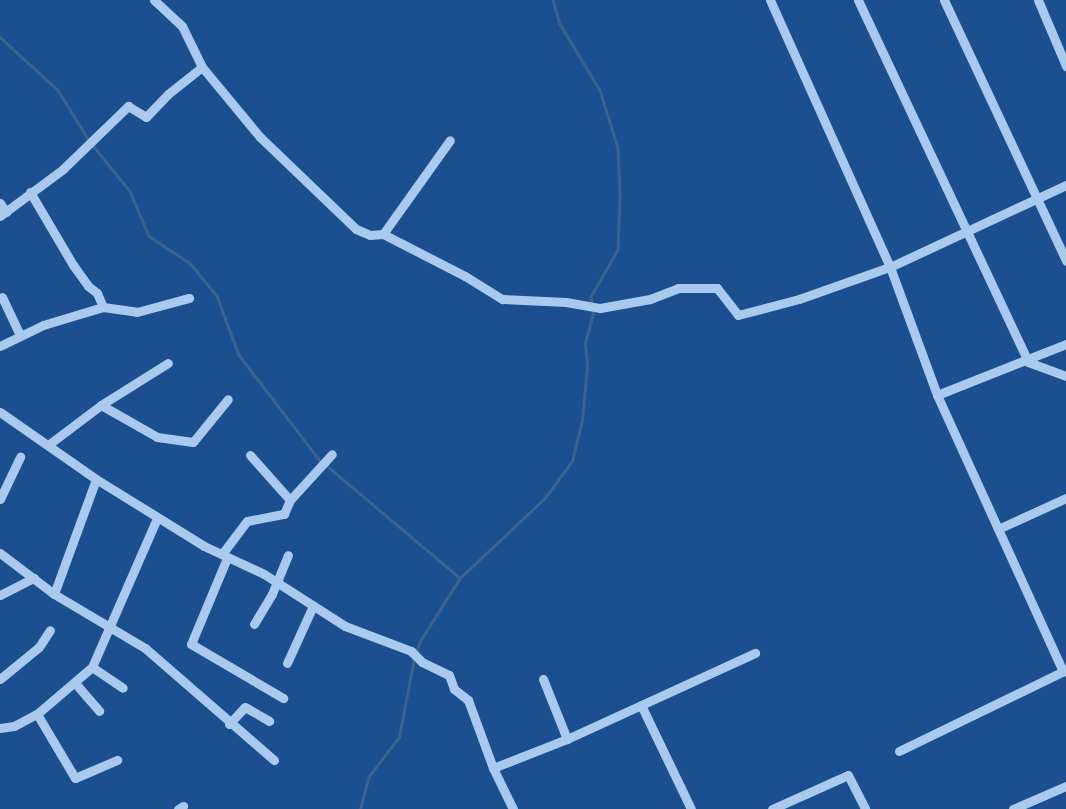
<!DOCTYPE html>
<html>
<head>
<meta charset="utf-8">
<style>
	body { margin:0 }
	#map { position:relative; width:1066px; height:809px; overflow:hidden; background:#1b4f8f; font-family:Mulish,sans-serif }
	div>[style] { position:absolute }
	.stream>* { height:2.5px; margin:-1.25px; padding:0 1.25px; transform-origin:1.25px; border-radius:1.25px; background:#3c6290 }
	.minor>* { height:9px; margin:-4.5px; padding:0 4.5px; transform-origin:4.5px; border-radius:4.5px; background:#a9c9ee }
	span { translate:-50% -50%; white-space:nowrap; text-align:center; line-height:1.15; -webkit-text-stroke:5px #1b4f8f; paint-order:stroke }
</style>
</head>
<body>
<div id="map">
	<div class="stream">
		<div style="left:553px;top:0;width:25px;rotate:74deg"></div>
		<div style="left:560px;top:24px;width:77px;rotate:58.8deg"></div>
		<div style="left:600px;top:90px;width:61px;rotate:72.8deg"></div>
		<div style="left:618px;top:148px;width:46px;rotate:87.5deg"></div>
		<div style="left:620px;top:194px;width:56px;rotate:92deg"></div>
		<div style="left:618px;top:250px;width:54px;rotate:119.9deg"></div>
		<div style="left:591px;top:297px;width:7px;rotate:82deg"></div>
		<div style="left:0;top:37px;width:79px;rotate:42.4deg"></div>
		<div style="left:58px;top:90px;width:61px;rotate:58.4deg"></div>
		<div style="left:90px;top:142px;width:63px;rotate:50.8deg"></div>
		<div style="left:130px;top:191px;width:49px;rotate:67.1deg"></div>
		<div style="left:149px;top:236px;width:49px;rotate:33.4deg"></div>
		<div style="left:190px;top:263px;width:43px;rotate:50.7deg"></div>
		<div style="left:217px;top:296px;width:63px;rotate:69.6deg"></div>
		<div style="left:239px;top:355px;width:135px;rotate:52.5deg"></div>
		<div style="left:326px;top:465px;width:174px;rotate:40.1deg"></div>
		<div style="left:416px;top:653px;width:13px;rotate:-72deg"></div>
		<div style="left:420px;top:641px;width:75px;rotate:-57.6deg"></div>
		<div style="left:460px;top:578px;width:117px;rotate:-43.3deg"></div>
		<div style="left:545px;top:498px;width:46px;rotate:-53.9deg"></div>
		<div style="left:572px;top:461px;width:42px;rotate:-76.3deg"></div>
		<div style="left:582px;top:420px;width:54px;rotate:-84.7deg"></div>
		<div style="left:587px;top:366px;width:23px;rotate:-95deg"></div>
		<div style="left:585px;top:343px;width:34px;rotate:-75deg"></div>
		<div style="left:360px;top:809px;width:34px;rotate:-75deg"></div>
		<div style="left:369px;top:776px;width:49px;rotate:-52.4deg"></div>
		<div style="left:399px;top:737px;width:80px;rotate:-79.2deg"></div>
	</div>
	<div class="minor">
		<div style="left:154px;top:0;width:38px;rotate:43deg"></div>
		<div style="left:182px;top:26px;width:46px;rotate:64deg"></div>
		<div style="left:202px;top:67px;width:91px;rotate:50.4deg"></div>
		<div style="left:260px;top:137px;width:133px;rotate:43.8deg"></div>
		<div style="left:356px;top:229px;width:15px;rotate:23deg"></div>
		<div style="left:370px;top:235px;width:13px;rotate:-4deg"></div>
		<div style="left:383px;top:234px;width:92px;rotate:27.1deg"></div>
		<div style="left:465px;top:276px;width:44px;rotate:31.9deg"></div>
		<div style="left:502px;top:299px;width:64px;rotate:2.7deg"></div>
		<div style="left:566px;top:302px;width:35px;rotate:10deg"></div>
		<div style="left:600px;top:308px;width:51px;rotate:-10.2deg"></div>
		<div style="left:650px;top:299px;width:30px;rotate:-21deg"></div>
		<div style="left:678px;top:288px;width:39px"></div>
		<div style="left:717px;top:288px;width:34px;rotate:52deg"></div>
		<div style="left:738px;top:315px;width:63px;rotate:-14.7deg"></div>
		<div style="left:799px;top:299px;width:96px;rotate:-19.4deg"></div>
		<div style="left:890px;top:267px;width:194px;rotate:-25deg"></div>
		<div style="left:770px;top:0;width:293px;rotate:65.8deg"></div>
		<div style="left:890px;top:267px;width:136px;rotate:69.8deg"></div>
		<div style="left:937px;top:395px;width:304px;rotate:65.5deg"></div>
		<div style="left:858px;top:0;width:400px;rotate:64.8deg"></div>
		<div style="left:1028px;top:362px;width:40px;rotate:20.2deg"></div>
		<div style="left:944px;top:0;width:288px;rotate:64.9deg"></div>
		<div style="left:1038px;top:0;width:72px;rotate:67deg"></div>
		<div style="left:30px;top:192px;width:85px;rotate:59.5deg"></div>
		<div style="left:73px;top:265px;width:26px;rotate:54deg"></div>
		<div style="left:88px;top:286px;width:11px;rotate:38deg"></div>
		<div style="left:97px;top:293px;width:15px;rotate:67deg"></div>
		<div style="left:0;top:203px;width:11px;rotate:56deg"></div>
		<div style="left:0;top:216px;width:79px;rotate:-36.7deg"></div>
		<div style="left:63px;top:169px;width:91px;rotate:-44.1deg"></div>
		<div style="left:128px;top:106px;width:21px;rotate:31deg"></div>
		<div style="left:146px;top:117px;width:32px;rotate:-46deg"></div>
		<div style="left:168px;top:94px;width:43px;rotate:-38.5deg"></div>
		<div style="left:383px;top:234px;width:115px;rotate:-54.5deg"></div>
		<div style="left:2px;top:297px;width:42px;rotate:64.7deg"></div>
		<div style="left:0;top:346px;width:48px;rotate:-26deg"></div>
		<div style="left:43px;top:325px;width:63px;rotate:-16.7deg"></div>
		<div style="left:103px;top:307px;width:34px;rotate:8deg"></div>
		<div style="left:137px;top:312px;width:54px;rotate:-15.1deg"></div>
		<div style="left:937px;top:395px;width:139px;rotate:-21.6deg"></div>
		<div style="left:101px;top:405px;width:64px;rotate:29.7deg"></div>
		<div style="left:157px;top:437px;width:36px;rotate:8deg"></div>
		<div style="left:193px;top:442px;width:55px;rotate:-50.9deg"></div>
		<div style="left:0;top:412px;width:117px;rotate:34.9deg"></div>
		<div style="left:96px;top:479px;width:127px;rotate:31.8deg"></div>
		<div style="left:204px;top:546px;width:66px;rotate:25deg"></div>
		<div style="left:264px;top:574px;width:96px;rotate:32.7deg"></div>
		<div style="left:345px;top:626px;width:71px;rotate:20.7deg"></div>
		<div style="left:411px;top:651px;width:16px;rotate:45deg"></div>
		<div style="left:422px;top:662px;width:30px;rotate:26deg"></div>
		<div style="left:449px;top:675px;width:15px;rotate:70deg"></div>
		<div style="left:454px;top:689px;width:18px;rotate:38deg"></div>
		<div style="left:468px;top:700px;width:72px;rotate:69.8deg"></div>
		<div style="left:493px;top:768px;width:46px;rotate:64deg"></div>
		<div style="left:48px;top:445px;width:66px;rotate:-37deg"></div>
		<div style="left:101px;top:405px;width:79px;rotate:-32.1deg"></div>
		<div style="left:250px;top:455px;width:60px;rotate:48.4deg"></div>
		<div style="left:0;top:499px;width:47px;rotate:-64.5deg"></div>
		<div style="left:998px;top:529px;width:75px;rotate:-24.5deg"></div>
		<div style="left:0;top:553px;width:68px;rotate:37.2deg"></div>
		<div style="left:54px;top:594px;width:106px;rotate:30.7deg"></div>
		<div style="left:145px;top:648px;width:171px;rotate:41deg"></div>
		<div style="left:222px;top:554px;width:41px;rotate:-52.9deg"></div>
		<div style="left:247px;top:521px;width:38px;rotate:-11deg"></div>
		<div style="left:284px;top:514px;width:15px;rotate:-67deg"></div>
		<div style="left:290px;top:500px;width:62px;rotate:-47.6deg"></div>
		<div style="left:227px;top:558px;width:93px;rotate:112.7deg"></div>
		<div style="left:191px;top:644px;width:107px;rotate:30.4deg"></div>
		<div style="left:54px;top:594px;width:122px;rotate:-69.9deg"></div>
		<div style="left:0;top:595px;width:38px;rotate:-27deg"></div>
		<div style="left:254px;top:624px;width:35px;rotate:-59deg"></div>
		<div style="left:272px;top:594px;width:42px;rotate:-67.7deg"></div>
		<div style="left:287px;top:663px;width:63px;rotate:-65.5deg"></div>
		<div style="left:92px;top:667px;width:37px;rotate:34deg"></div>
		<div style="left:0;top:679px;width:50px;rotate:-39.4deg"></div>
		<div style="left:39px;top:647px;width:20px;rotate:-57deg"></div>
		<div style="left:543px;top:679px;width:65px;rotate:68.2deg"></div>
		<div style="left:75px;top:683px;width:37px;rotate:49deg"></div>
		<div style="left:641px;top:705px;width:115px;rotate:64.3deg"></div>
		<div style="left:37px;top:714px;width:74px;rotate:59.3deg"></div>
		<div style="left:75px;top:778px;width:46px;rotate:-23.2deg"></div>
		<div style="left:229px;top:724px;width:23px;rotate:-47deg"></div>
		<div style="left:245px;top:707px;width:28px;rotate:30deg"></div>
		<div style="left:0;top:728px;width:14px;rotate:-8deg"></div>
		<div style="left:14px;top:726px;width:26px;rotate:-28deg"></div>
		<div style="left:37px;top:714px;width:72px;rotate:-40.5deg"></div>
		<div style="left:92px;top:667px;width:163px;rotate:-66.4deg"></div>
		<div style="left:899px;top:751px;width:186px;rotate:-25.9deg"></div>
		<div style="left:493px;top:768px;width:79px;rotate:-21.4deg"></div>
		<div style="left:567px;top:739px;width:207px;rotate:-24.6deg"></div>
		<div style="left:178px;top:809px;width:6px;rotate:-31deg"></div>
		<div style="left:772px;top:809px;width:83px;rotate:-24.1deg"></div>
		<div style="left:848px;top:775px;width:38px;rotate:63deg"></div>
		<div style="left:1013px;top:809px;width:58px;rotate:-23.5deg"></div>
	</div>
</div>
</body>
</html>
